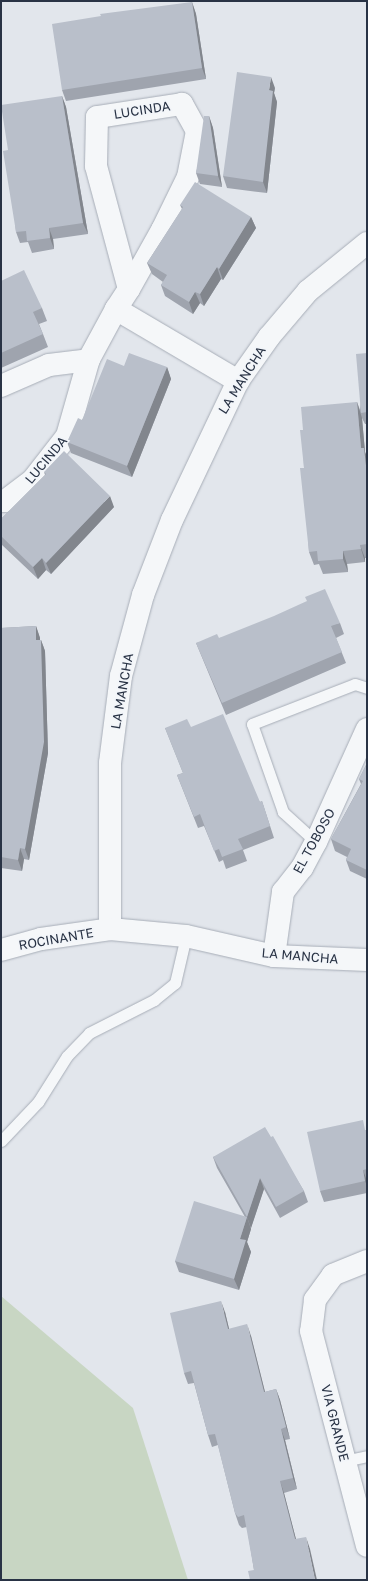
<!DOCTYPE html>
<html>
<head>
<meta charset="utf-8">
<style>
	body { margin:0 }
	#map { position:relative; width:368px; height:1581px; overflow:hidden; background:#e2e6ec; font-family:"Golos Text",sans-serif }
	div>[style] { position:absolute }
	.green>* { inset:0; background:#c8d6c3 }
	.roads { filter:drop-shadow(0 0 1px #a7adb7) drop-shadow(0 0 1px #a7adb7) }
	.service>* { height:11px; margin:-5.5px; padding:0 5.5px; transform-origin:5.5px; border-radius:5.5px; background:#f5f7f9 }
	.minor>* { height:22px; margin:-11px; padding:0 11px; transform-origin:11px; border-radius:11px; background:#f5f7f9 }
	.tertiary>* { height:22px; margin:-11px; padding:0 11px; transform-origin:11px; border-radius:11px; background:#f5f7f9 }
	.wall>* { inset:0; background:#9fa4ae }
	.shaded-wall>* { inset:0; background:#82868d }
	.building>* { inset:0; background:#b9bfca }
	span { translate:-50% -50%; white-space:nowrap; text-align:center; line-height:1.15; -webkit-text-stroke:3px #f2f5f9; paint-order:stroke }
	.street-label { font-size:13px; color:#293345 }
	.frame { position:absolute; inset:0; border:2px solid #293345; pointer-events:none }
</style>
</head>
<body>
<div id="map">
	<div class="green">
		<div style="clip-path:polygon(1px 1296px,133px 1408px,188px 1580px,1px 1580px)"></div>
	</div>
	<div class="roads">
		<div class="service">
			<div style="left:316px;top:842px;width:45px;rotate:-137.7deg"></div>
			<div style="left:283px;top:812px;width:93px;rotate:-109.4deg"></div>
			<div style="left:252px;top:724px;width:110px;rotate:-21.2deg"></div>
			<div style="left:355px;top:684px;width:13px;rotate:18deg"></div>
			<div style="left:1px;top:1141px;width:54px;rotate:-46.5deg"></div>
			<div style="left:38px;top:1102px;width:54px;rotate:-57.8deg"></div>
			<div style="left:67px;top:1056px;width:32px;rotate:-46deg"></div>
			<div style="left:89px;top:1033px;width:73px;rotate:-26.9deg"></div>
			<div style="left:154px;top:1000px;width:27px;rotate:-39deg"></div>
			<div style="left:175px;top:983px;width:48px;rotate:-76.8deg"></div>
			<div style="left:344px;top:1461px;width:24px;rotate:-12deg"></div>
		</div>
		<div class="minor">
			<div style="left:116px;top:309px;width:24px;rotate:-57deg"></div>
			<div style="left:129px;top:289px;width:68px;rotate:-60.8deg"></div>
			<div style="left:162px;top:230px;width:59px;rotate:-63.9deg"></div>
			<div style="left:188px;top:177px;width:47px;rotate:-78.9deg"></div>
			<div style="left:197px;top:131px;width:31px;rotate:-119deg"></div>
			<div style="left:182px;top:104px;width:86px;rotate:171.3deg"></div>
			<div style="left:97px;top:117px;width:49px;rotate:91.2deg"></div>
			<div style="left:96px;top:166px;width:127px;rotate:75deg"></div>
			<div style="left:1px;top:386px;width:52px;rotate:-23.6deg"></div>
			<div style="left:49px;top:365px;width:40px;rotate:-7.1deg"></div>
			<div style="left:1px;top:501px;width:4px"></div>
			<div style="left:5px;top:501px;width:34px;rotate:-37deg"></div>
			<div style="left:32px;top:481px;width:57px;rotate:-52.1deg"></div>
			<div style="left:67px;top:436px;width:80px;rotate:-74.1deg"></div>
			<div style="left:89px;top:359px;width:57px;rotate:-61.6deg"></div>
			<div style="left:116px;top:309px;width:142px;rotate:30.5deg"></div>
			<div style="left:274px;top:956px;width:65px;rotate:-82deg"></div>
			<div style="left:283px;top:892px;width:31px;rotate:-52deg"></div>
			<div style="left:302px;top:868px;width:30px;rotate:-62deg"></div>
			<div style="left:316px;top:842px;width:124px;rotate:-65.7deg"></div>
			<div style="left:367px;top:1261px;width:37px;rotate:158deg"></div>
			<div style="left:333px;top:1275px;width:31px;rotate:126deg"></div>
			<div style="left:315px;top:1300px;width:31px;rotate:97deg"></div>
			<div style="left:311px;top:1331px;width:222px;rotate:75.4deg"></div>
		</div>
		<div class="tertiary">
			<div style="left:110px;top:929px;width:166px;rotate:-90deg"></div>
			<div style="left:110px;top:763px;width:88px;rotate:-82.8deg"></div>
			<div style="left:121px;top:676px;width:84px;rotate:-74.8deg"></div>
			<div style="left:143px;top:595px;width:80px;rotate:-68.9deg"></div>
			<div style="left:172px;top:520px;width:154px;rotate:-64.6deg"></div>
			<div style="left:238px;top:381px;width:54px;rotate:-54.8deg"></div>
			<div style="left:269px;top:337px;width:60px;rotate:-49.7deg"></div>
			<div style="left:308px;top:291px;width:76px;rotate:-39.1deg"></div>
			<div style="left:1px;top:950px;width:41px;rotate:-15.4deg"></div>
			<div style="left:41px;top:939px;width:70px;rotate:-8.2deg"></div>
			<div style="left:110px;top:929px;width:76px;rotate:5.3deg"></div>
			<div style="left:186px;top:936px;width:90px;rotate:12.8deg"></div>
			<div style="left:274px;top:956px;width:93px;rotate:2.5deg"></div>
		</div>
	</div>
	<div class="wall">
		<div style="clip-path:polygon(192px 2px,196px 14px,206px 79px,66px 101px,62px 90px)"></div>
		<div style="clip-path:polygon(275px 88px,274px 93px,277px 102px,267px 193px,227px 188px,223px 176px)"></div>
		<div style="clip-path:polygon(62px 96px,66px 107px,88px 234px,53px 239px,54px 249px,32px 253px,28px 242px,20px 243px,16px 232px,8px 150px)"></div>
		<div style="clip-path:polygon(209px 116px,213px 128px,222px 187px,200px 184px,196px 173px)"></div>
		<div style="clip-path:polygon(180px 205px,251px 217px,256px 228px,223px 280px,221px 279px,204px 306px,200px 303px,193px 314px,165px 296px,161px 285px,163px 282px,152px 274px,147px 263px,182px 209px)"></div>
		<div style="clip-path:polygon(1px 281px,42px 308px,47px 321px,39px 324px,43px 334px,48px 347px,1px 368px)"></div>
		<div style="clip-path:polygon(367px 353px,367px 424px,365px 424px,362px 418px,365px 452px,367px 457px,367px 558px,365px 558px,365px 562px,347px 564px,348px 572px,323px 574px,319px 564px,314px 565px,309px 552px,304px 468px,303px 430px,357px 402px,360px 410px)"></div>
		<div style="clip-path:polygon(124px 366px,167px 367px,171px 379px,132px 477px,71px 453px,67px 442px,82px 420px)"></div>
		<div style="clip-path:polygon(44px 472px,114px 507px,51px 574px,46px 570px,38px 579px,1px 544px,1px 519px,45px 475px)"></div>
		<div style="clip-path:polygon(340px 623px,344px 634px,336px 638px,346px 663px,226px 715px,196px 643px,219px 638px)"></div>
		<div style="clip-path:polygon(36px 626px,40px 638px,40px 640px,41px 640px,45px 651px,48px 753px,29px 860px,24px 859px,22px 871px,1px 868px,1px 628px)"></div>
		<div style="clip-path:polygon(191px 727px,260px 802px,262px 801px,274px 838px,243px 850px,247px 861px,226px 869px,223px 860px,219px 862px,204px 826px,198px 828px,177px 775px,183px 773px,165px 728px)"></div>
		<div style="clip-path:polygon(367px 763px,367px 879px,350px 871px,346px 860px,347px 857px,335px 851px,331px 839px,361px 784px,359px 779px)"></div>
		<div style="clip-path:polygon(366px 1130px,367px 1130px,367px 1193px,324px 1202px,320px 1191px)"></div>
		<div style="clip-path:polygon(271px 1137px,304px 1191px,308px 1202px,280px 1218px,264px 1189px,251px 1228px,250px 1226px,251px 1229px,247px 1242px,251px 1252px,239px 1290px,179px 1272px,175px 1261px,245px 1217px,217px 1168px,213px 1157px)"></div>
		<div style="clip-path:polygon(225px 1312px,229px 1329px,251px 1336px,265px 1392px,276px 1389px,280px 1400px,290px 1439px,285px 1440px,297px 1489px,284px 1493px,296px 1539px,310px 1549px,254px 1570px,247px 1527px,242px 1528px,239px 1525px,235px 1513px,218px 1445px,212px 1447px,208px 1435px,194px 1383px,188px 1384px,184px 1373px)"></div>
	</div>
	<div class="shaded-wall">
		<div style="clip-path:polygon(192px 2px,196px 14px,206px 79px,202px 68px)"></div>
		<div style="clip-path:polygon(271px 77px,275px 88px,274px 93px,277px 102px,267px 193px,263px 182px,269px 90px)"></div>
		<div style="clip-path:polygon(62px 96px,66px 107px,88px 234px,83px 223px)"></div>
		<div style="clip-path:polygon(209px 116px,213px 128px,222px 187px,218px 176px)"></div>
		<div style="clip-path:polygon(251px 217px,256px 228px,223px 280px,219px 269px)"></div>
		<div style="clip-path:polygon(49px 228px,53px 239px,54px 249px,50px 238px)"></div>
		<div style="clip-path:polygon(217px 267px,221px 279px,204px 306px,200px 294px)"></div>
		<div style="clip-path:polygon(195px 292px,200px 303px,193px 314px,189px 302px)"></div>
		<div style="clip-path:polygon(167px 367px,171px 379px,132px 477px,127px 466px)"></div>
		<div style="clip-path:polygon(357px 402px,362px 418px,365px 452px,367px 457px,367px 474px,361px 448px)"></div>
		<div style="clip-path:polygon(110px 496px,114px 507px,51px 574px,46px 563px)"></div>
		<div style="clip-path:polygon(360px 545px,365px 558px,365px 562px,361px 549px)"></div>
		<div style="clip-path:polygon(343px 551px,347px 564px,348px 572px,343px 559px)"></div>
		<div style="clip-path:polygon(42px 558px,46px 570px,38px 579px,33px 567px)"></div>
		<div style="clip-path:polygon(36px 626px,40px 638px,40px 652px,36px 640px)"></div>
		<div style="clip-path:polygon(41px 640px,45px 651px,48px 753px,29px 860px,25px 849px)"></div>
		<div style="clip-path:polygon(20px 848px,24px 859px,22px 871px,18px 860px)"></div>
		<div style="clip-path:polygon(363px 1170px,367px 1181px,367px 1186px,365px 1181px)"></div>
		<div style="clip-path:polygon(260px 1178px,264px 1189px,251px 1228px,247px 1217px)"></div>
		<div style="clip-path:polygon(247px 1217px,251px 1229px,247px 1242px,251px 1252px,239px 1290px,234px 1279px,240px 1239px)"></div>
		<div style="clip-path:polygon(221px 1301px,225px 1312px,232px 1341px,228px 1329px)"></div>
		<div style="clip-path:polygon(247px 1324px,251px 1336px,268px 1404px,264px 1392px)"></div>
		<div style="clip-path:polygon(276px 1389px,280px 1400px,290px 1439px,286px 1427px)"></div>
		<div style="clip-path:polygon(281px 1429px,285px 1440px,297px 1489px,293px 1478px)"></div>
		<div style="clip-path:polygon(280px 1481px,284px 1493px,299px 1551px,295px 1539px)"></div>
		<div style="clip-path:polygon(306px 1537px,310px 1549px,317px 1580px,315px 1580px)"></div>
	</div>
	<div class="building">
		<div style="clip-path:polygon(192px 2px,202px 68px,62px 90px,52px 24px,101px 16px,100px 14px)"></div>
		<div style="clip-path:polygon(237px 72px,271px 77px,269px 90px,273px 91px,263px 182px,223px 176px)"></div>
		<div style="clip-path:polygon(62px 96px,83px 223px,49px 228px,50px 238px,27px 241px,26px 231px,16px 232px,3px 151px,8px 150px,1px 105px)"></div>
		<div style="clip-path:polygon(204px 116px,209px 116px,218px 176px,196px 173px)"></div>
		<div style="clip-path:polygon(195px 182px,251px 217px,219px 269px,217px 267px,200px 294px,195px 292px,189px 302px,161px 285px,167px 275px,147px 263px,183px 207px,180px 205px)"></div>
		<div style="clip-path:polygon(24px 270px,42px 308px,33px 312px,43px 334px,1px 353px,1px 281px)"></div>
		<div style="clip-path:polygon(129px 353px,167px 367px,127px 466px,67px 442px,78px 418px,82px 420px,107px 359px,124px 366px)"></div>
		<div style="clip-path:polygon(367px 353px,367px 412px,361px 413px,356px 354px)"></div>
		<div style="clip-path:polygon(357px 402px,361px 448px,364px 448px,367px 474px,367px 544px,360px 545px,361px 549px,343px 551px,343px 559px,318px 561px,317px 551px,309px 552px,300px 468px,304px 468px,300px 430px,303px 430px,301px 407px)"></div>
		<div style="clip-path:polygon(64px 451px,110px 496px,46px 563px,42px 558px,33px 567px,1px 536px,1px 519px,46px 474px,44px 472px)"></div>
		<div style="clip-path:polygon(325px 589px,340px 623px,331px 626px,342px 652px,222px 703px,196px 643px,217px 634px,219px 638px,274px 616px,307px 601px,305px 597px)"></div>
		<div style="clip-path:polygon(36px 626px,36px 640px,41px 640px,44px 742px,25px 849px,20px 848px,18px 860px,1px 857px,1px 628px)"></div>
		<div style="clip-path:polygon(223px 714px,260px 802px,262px 801px,270px 826px,238px 839px,243px 849px,222px 857px,219px 849px,214px 851px,200px 814px,194px 817px,177px 775px,183px 773px,165px 728px,187px 719px,191px 727px)"></div>
		<div style="clip-path:polygon(367px 763px,367px 870px,346px 860px,351px 849px,331px 839px,363px 781px,359px 779px)"></div>
		<div style="clip-path:polygon(363px 1120px,365px 1130px,367px 1130px,367px 1169px,363px 1170px,365px 1181px,320px 1191px,307px 1132px)"></div>
		<div style="clip-path:polygon(265px 1127px,271px 1137px,273px 1136px,304px 1191px,276px 1207px,260px 1178px,247px 1217px,213px 1157px)"></div>
		<div style="clip-path:polygon(194px 1201px,247px 1217px,240px 1239px,246px 1240px,234px 1279px,175px 1261px)"></div>
		<div style="clip-path:polygon(221px 1301px,228px 1329px,247px 1324px,264px 1392px,276px 1389px,286px 1427px,281px 1429px,293px 1478px,280px 1481px,295px 1539px,306px 1537px,315px 1580px,250px 1580px,248px 1571px,254px 1570px,244px 1515px,238px 1517px,235px 1513px,215px 1434px,208px 1435px,191px 1371px,184px 1373px,170px 1313px)"></div>
	</div>
	<div class="street-label">
		<span style="left:142px;top:110px;rotate:-9deg">LUCINDA</span>
		<span style="left:242px;top:380px;rotate:-58deg">LA MANCHA</span>
		<span style="left:46px;top:460px;rotate:-50deg">LUCINDA</span>
		<span style="left:122px;top:691px;rotate:-80deg">LA MANCHA</span>
		<span style="left:314px;top:841px;rotate:-61deg">EL TOBOSO</span>
		<span style="left:56px;top:939px;rotate:-10deg">ROCINANTE</span>
		<span style="left:300px;top:956px;rotate:5deg">LA MANCHA</span>
		<span style="left:335px;top:1423px;rotate:76deg">VIA GRANDE</span>
	</div>
	<div class="frame"></div>
</div>
</body>
</html>
